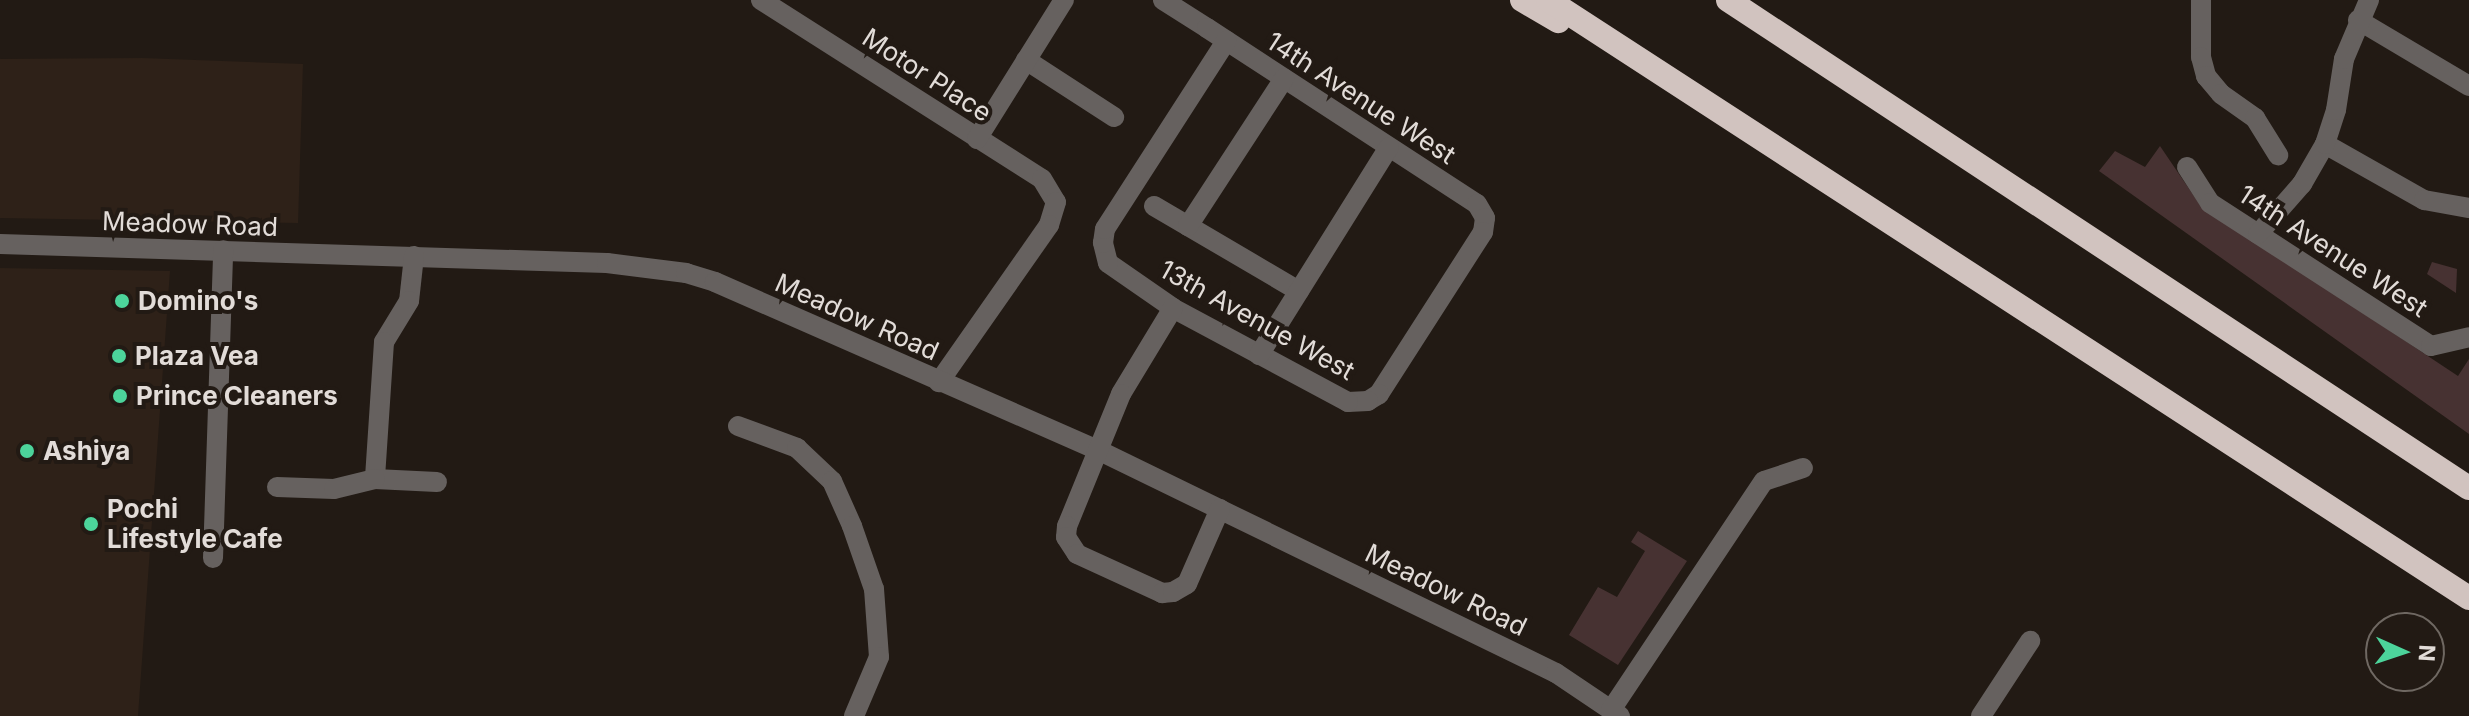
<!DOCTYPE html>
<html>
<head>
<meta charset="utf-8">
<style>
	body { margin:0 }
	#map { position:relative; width:2469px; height:716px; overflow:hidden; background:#221a14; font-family:Inter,sans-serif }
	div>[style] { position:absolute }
	.built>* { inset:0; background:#2e2118 }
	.green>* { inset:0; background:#473232 }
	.minor>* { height:20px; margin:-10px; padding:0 10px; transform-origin:10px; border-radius:10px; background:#66615f }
	.highway>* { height:24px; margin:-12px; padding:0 12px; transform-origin:12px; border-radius:12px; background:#d1c3bf }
	.dots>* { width:22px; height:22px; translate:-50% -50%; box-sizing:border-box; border:4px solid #221a14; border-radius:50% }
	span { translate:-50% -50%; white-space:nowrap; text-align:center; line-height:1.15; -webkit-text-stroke:8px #221a14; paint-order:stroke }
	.street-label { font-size:26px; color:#e2dcd8 }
	.poi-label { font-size:26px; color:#e2dcd8; font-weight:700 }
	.left { translate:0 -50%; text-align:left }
	.north { position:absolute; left:2365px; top:612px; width:80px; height:80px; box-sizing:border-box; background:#221a14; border:2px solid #6f6862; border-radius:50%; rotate:93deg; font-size:22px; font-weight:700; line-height:32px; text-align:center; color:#e2dcd8 }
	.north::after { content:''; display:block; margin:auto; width:28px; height:36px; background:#4cd49b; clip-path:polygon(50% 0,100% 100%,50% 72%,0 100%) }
</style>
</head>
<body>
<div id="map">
	<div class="built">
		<div style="clip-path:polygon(142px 58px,303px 64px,298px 223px,0 218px,0 59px)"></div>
		<div style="clip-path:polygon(0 268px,170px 271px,138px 716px,0 716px)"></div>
	</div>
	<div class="green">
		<div style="clip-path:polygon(2160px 146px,2200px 205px,2458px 376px,2469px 359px,2469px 434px,2099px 171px,2115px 151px,2145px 167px)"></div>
		<div style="clip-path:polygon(2432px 262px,2457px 269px,2456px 293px,2427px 274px)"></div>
		<div style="clip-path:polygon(1638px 531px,1687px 561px,1618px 665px,1569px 635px,1598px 587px,1617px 597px,1645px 551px,1631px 542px)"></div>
	</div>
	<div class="minor">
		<div style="left:761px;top:0;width:333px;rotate:32.5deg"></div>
		<div style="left:1042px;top:179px;width:27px;rotate:59deg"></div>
		<div style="left:1056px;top:202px;width:24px;rotate:107deg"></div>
		<div style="left:1049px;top:225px;width:192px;rotate:125deg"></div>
		<div style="left:1163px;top:0;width:52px;rotate:32.5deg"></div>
		<div style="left:1207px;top:28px;width:322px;rotate:33.1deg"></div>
		<div style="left:1477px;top:204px;width:16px;rotate:60deg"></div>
		<div style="left:1485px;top:218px;width:14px;rotate:98deg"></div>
		<div style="left:1483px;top:232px;width:193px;rotate:122.7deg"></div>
		<div style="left:1379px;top:394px;width:13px;rotate:148deg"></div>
		<div style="left:1368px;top:401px;width:20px;rotate:177deg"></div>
		<div style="left:1348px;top:402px;width:199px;rotate:-151.8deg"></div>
		<div style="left:1173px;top:308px;width:79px;rotate:-145.3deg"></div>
		<div style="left:1108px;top:263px;width:21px;rotate:-104deg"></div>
		<div style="left:1103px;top:243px;width:14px;rotate:-82deg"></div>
		<div style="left:1105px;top:229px;width:224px;rotate:-57.2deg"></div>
		<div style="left:2201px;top:0;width:57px;rotate:90deg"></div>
		<div style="left:2201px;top:57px;width:20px;rotate:75deg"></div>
		<div style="left:2206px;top:76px;width:23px;rotate:50deg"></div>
		<div style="left:2221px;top:94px;width:42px;rotate:35.2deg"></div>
		<div style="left:2255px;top:118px;width:44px;rotate:58.1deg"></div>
		<div style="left:2358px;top:20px;width:129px;rotate:30.7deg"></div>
		<div style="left:1026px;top:60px;width:105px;rotate:32.9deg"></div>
		<div style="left:977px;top:139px;width:164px;rotate:-58deg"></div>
		<div style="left:2325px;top:144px;width:114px;rotate:29.5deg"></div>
		<div style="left:2424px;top:200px;width:46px;rotate:10.1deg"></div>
		<div style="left:2187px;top:167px;width:43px;rotate:57.4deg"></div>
		<div style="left:2210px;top:203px;width:263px;rotate:32.9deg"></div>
		<div style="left:2431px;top:346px;width:39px;rotate:-13deg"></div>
		<div style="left:1154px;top:206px;width:168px;rotate:30.4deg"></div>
		<div style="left:1188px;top:226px;width:176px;rotate:-56.9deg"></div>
		<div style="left:2258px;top:234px;width:67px;rotate:-48.7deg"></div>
		<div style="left:2302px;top:184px;width:46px;rotate:-60.1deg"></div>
		<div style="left:2325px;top:144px;width:36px;rotate:-72deg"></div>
		<div style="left:2336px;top:110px;width:52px;rotate:-81.1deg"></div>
		<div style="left:2344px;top:59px;width:64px;rotate:-67deg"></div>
		<div style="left:0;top:244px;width:607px;rotate:1.79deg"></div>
		<div style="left:607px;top:263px;width:80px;rotate:7.2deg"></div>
		<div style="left:686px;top:273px;width:30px;rotate:17deg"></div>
		<div style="left:715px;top:282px;width:420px;rotate:23.7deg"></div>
		<div style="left:1100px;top:451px;width:507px;rotate:25.96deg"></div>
		<div style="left:1556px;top:673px;width:77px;rotate:33.9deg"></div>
		<div style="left:414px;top:256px;width:45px;rotate:96.3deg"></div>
		<div style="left:409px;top:301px;width:48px;rotate:121.4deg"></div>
		<div style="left:384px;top:342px;width:137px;rotate:93.8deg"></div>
		<div style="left:375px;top:479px;width:62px;rotate:2.8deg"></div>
		<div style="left:1173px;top:308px;width:100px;rotate:121.2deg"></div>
		<div style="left:1121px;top:394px;width:143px;rotate:112.2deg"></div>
		<div style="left:1067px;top:526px;width:11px;rotate:95deg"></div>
		<div style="left:1066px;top:537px;width:20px;rotate:57deg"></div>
		<div style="left:1077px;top:554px;width:94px;rotate:24.6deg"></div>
		<div style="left:1162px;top:593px;width:11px;rotate:-5deg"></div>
		<div style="left:1173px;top:592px;width:16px;rotate:-30deg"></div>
		<div style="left:1187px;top:584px;width:82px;rotate:-66.3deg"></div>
		<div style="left:1259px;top:355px;width:245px;rotate:-58deg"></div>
		<div style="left:738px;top:426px;width:63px;rotate:20.4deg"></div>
		<div style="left:797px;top:448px;width:48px;rotate:43.3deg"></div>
		<div style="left:832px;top:481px;width:49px;rotate:66deg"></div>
		<div style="left:852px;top:526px;width:67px;rotate:70.8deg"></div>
		<div style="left:874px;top:589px;width:68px;rotate:85.8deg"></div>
		<div style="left:879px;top:657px;width:64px;rotate:113deg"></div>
		<div style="left:277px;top:487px;width:57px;rotate:2deg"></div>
		<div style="left:334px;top:489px;width:42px;rotate:-13.7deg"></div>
		<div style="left:213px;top:558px;width:308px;rotate:-88.1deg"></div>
		<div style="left:1611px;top:710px;width:275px;rotate:-56.3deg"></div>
		<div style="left:1764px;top:481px;width:41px;rotate:-18.4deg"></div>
		<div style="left:1981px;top:716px;width:90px;rotate:-56.8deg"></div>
	</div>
	<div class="highway">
		<div style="left:1522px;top:0;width:42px;rotate:30.3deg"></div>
		<div style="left:1548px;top:0;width:1098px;rotate:33deg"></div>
		<div style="left:1728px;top:0;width:887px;rotate:33.37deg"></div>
	</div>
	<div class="dots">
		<div style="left:122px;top:301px;background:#4cd49b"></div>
		<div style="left:119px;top:356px;background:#4cd49b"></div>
		<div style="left:120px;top:396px;background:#4cd49b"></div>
		<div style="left:27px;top:451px;background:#4cd49b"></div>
		<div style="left:91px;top:524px;background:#4cd49b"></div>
	</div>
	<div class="street-label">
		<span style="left:927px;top:75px;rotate:33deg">Motor Place</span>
		<span style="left:1361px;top:98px;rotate:33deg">14th Avenue West</span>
		<span style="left:190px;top:224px;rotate:2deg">Meadow Road</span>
		<span style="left:2333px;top:251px;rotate:33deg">14th Avenue West</span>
		<span style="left:857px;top:317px;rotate:24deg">Meadow Road</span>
		<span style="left:1257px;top:320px;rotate:29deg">13th Avenue West</span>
		<span style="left:1446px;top:590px;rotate:26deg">Meadow Road</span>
	</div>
	<div class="poi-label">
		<span class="left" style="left:138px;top:301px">Domino's</span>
		<span class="left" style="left:135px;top:356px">Plaza Vea</span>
		<span class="left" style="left:136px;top:396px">Prince Cleaners</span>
		<span class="left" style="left:43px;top:451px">Ashiya</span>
		<span class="left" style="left:107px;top:524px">Pochi<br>Lifestyle Cafe</span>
	</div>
	<div class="north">N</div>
</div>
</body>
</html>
